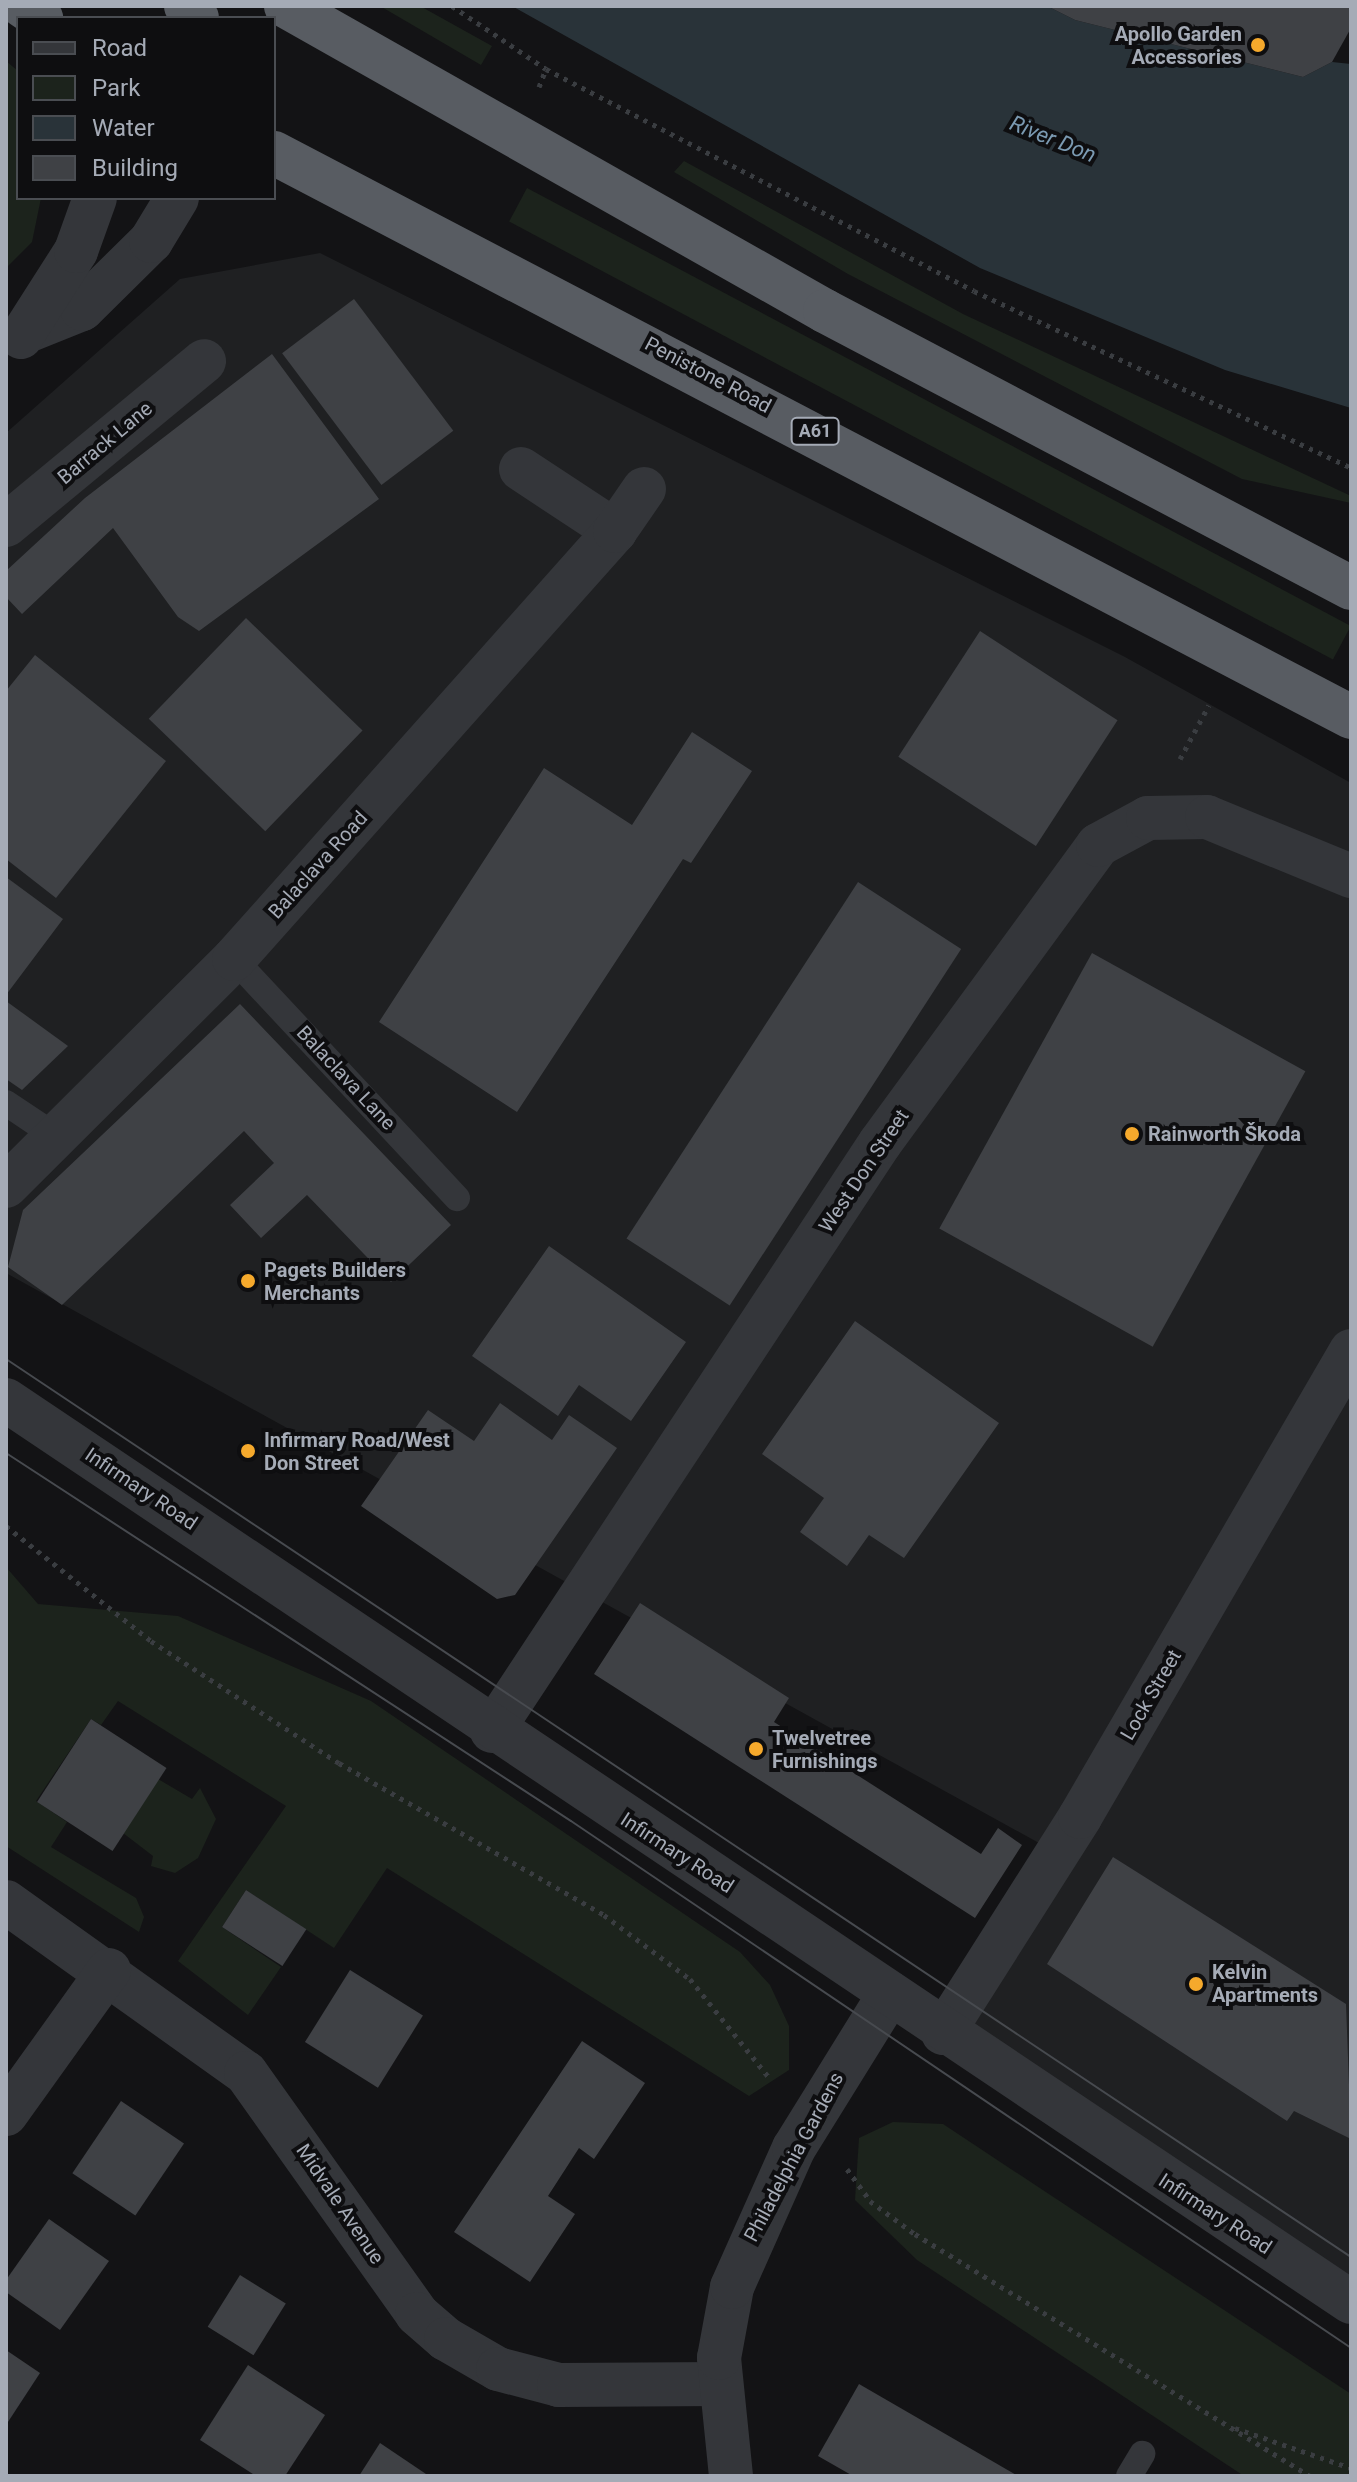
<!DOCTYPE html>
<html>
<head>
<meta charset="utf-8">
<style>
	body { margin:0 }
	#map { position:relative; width:1357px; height:2482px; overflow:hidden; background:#131315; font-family:Roboto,sans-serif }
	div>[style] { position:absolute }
	.built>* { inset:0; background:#1f2022 }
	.green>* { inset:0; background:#1c231c; transform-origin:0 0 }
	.water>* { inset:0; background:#293339 }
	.building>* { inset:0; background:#3f4145; transform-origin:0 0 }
	.path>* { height:5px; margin-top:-2.5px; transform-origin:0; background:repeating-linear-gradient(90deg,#3a3d41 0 4px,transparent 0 10px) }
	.service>* { height:26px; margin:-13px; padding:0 13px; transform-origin:13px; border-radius:13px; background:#34363a }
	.minor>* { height:44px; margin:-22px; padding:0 22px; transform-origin:22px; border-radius:22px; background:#34363a }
	.tertiary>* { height:44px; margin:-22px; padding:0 22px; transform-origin:22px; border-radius:22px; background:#34363a }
	.trunk>* { height:44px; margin:-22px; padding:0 22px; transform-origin:22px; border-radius:22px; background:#585c62 }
	.tram>* { height:2px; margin:-1px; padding:0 1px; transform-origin:1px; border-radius:1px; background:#474a4f }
	.dots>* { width:22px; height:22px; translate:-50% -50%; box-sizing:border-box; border:4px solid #0e0e10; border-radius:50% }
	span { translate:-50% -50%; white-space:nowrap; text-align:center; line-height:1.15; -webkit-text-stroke:8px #0e0e10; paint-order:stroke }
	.shield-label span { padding:2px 6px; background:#0e0e10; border:2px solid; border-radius:6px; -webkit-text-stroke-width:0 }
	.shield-label { font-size:18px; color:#a5abb6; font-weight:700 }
	.poi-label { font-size:20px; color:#a5abb6; font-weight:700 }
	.right { translate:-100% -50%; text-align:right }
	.left { translate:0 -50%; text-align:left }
	.street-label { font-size:20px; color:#a5abb6 }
	.water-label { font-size:22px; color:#7b9ab2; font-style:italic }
	.frame { position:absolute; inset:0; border:8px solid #a5abb6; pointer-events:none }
	.legend { position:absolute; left:16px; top:16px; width:260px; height:184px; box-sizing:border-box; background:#0e0e10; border:2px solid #4a4d52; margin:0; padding:10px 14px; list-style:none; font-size:24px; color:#a5abb6 }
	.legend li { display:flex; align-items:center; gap:16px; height:40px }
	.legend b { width:40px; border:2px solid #4a4d52 }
</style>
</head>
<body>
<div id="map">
	<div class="built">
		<div style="clip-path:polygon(320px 253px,1125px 657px,1351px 783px,1351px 2302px,943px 2033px,1057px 1853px,6px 1273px,6px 433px,180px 279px)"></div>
	</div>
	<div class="green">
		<div style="clip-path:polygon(380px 6px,420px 6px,492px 46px,481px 65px)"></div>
		<div style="clip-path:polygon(6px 61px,18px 71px,18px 198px,41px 198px,32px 242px,6px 268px)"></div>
		<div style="clip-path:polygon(684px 161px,963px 314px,1351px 496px,1351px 503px,1242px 479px,848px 274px,674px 172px)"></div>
		<div style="left:527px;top:188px;width:933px;height:38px;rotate:28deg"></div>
		<div style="clip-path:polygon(6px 1567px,38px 1604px,178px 1616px,371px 1701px,740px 1952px,770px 1985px,789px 2026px,789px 2070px,749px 2096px,387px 1868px,334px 1948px,246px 1890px,222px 1927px,281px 1967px,248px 2015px,178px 1961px,286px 1806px,118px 1701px,101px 1725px,91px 1719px,36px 1801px,67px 1822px,51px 1847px,136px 1898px,144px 1917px,139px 1932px,6px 1846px)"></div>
		<div style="clip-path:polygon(158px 1779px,192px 1799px,200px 1788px,216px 1819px,198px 1858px,175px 1873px,151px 1866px,153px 1856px,123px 1833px)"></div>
		<div style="clip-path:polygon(893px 2122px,943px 2124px,1351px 2394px,1351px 2476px,1244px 2476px,917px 2260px,855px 2200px,859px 2138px)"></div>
	</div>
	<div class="water">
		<div style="clip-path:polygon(512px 6px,1047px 6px,1075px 20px,1303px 77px,1332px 62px,1351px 64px,1351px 408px,1225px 370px,980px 268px)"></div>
	</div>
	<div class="building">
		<div style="clip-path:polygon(1047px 6px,1351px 6px,1351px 28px,1332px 62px,1303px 77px,1075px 20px)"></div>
		<div style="left:354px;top:299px;width:165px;height:90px;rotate:53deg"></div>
		<div style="clip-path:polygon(272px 354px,379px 499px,199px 631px,178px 617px,113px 528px,22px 614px,6px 597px,6px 571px,85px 498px)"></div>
		<div style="left:246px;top:618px;width:162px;height:140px;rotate:44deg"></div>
		<div style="left:980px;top:631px;width:164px;height:150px;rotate:33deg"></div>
		<div style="clip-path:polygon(35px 655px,166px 761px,56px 898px,6px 859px,6px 691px)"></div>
		<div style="clip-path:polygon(692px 732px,752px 771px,691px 863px,683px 859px,517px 1112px,379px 1022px,544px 768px,632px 825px)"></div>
		<div style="clip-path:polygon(6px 877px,63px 919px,6px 995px)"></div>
		<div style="left:858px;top:882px;width:123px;height:425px;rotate:33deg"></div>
		<div style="left:1092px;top:953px;width:244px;height:315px;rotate:29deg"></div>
		<div style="clip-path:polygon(6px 1001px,68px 1046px,22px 1090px,6px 1079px)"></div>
		<div style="clip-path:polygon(240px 1004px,451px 1225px,391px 1282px,307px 1195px,261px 1238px,230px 1205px,274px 1163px,244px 1131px,62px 1305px,8px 1267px,23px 1210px)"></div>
		<div style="clip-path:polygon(549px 1246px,686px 1342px,631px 1421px,579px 1385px,558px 1416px,472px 1356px)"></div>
		<div style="clip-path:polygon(855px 1321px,999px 1423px,904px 1558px,869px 1535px,847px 1566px,800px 1532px,824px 1498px,762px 1454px)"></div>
		<div style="clip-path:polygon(500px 1403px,552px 1440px,569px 1415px,617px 1448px,515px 1595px,497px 1599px,361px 1506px,428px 1410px,474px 1441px)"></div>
		<div style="clip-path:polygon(640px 1603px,789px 1698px,774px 1722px,981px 1854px,998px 1828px,1022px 1845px,975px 1918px,594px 1674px)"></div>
		<div style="left:91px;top:1719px;width:90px;height:99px;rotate:33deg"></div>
		<div style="clip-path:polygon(1113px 1857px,1346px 2004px,1351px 2139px,1294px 2111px,1287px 2121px,1047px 1964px)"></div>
		<div style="left:246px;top:1890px;width:72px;height:44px;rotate:33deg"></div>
		<div style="left:350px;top:1970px;width:86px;height:85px;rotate:32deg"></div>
		<div style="clip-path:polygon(582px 2041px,645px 2083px,594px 2159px,579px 2148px,548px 2196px,575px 2214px,530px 2282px,454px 2232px)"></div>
		<div style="left:121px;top:2101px;width:76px;height:87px;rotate:34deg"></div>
		<div style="clip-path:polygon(49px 2219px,109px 2261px,60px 2330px,6px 2292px,6px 2280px)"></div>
		<div style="left:240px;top:2275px;width:54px;height:61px;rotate:32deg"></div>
		<div style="clip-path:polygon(6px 2350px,40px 2373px,6px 2425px)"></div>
		<div style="clip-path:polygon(248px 2365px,325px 2415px,285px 2476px,256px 2476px,200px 2440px)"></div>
		<div style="clip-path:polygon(859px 2384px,1018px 2476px,853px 2476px,818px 2456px)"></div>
		<div style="clip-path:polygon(380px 2443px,429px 2476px,359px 2476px)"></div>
	</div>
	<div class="path">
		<div style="left:452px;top:6px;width:113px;rotate:33.8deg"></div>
		<div style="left:546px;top:69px;width:482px;rotate:27.4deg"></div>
		<div style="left:974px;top:291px;width:416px;rotate:25.1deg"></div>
		<div style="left:539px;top:87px;width:19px;rotate:-69deg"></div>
		<div style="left:1180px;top:759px;width:61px;rotate:-61.8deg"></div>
		<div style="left:6px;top:1526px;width:185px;rotate:38.4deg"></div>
		<div style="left:151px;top:1641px;width:224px;rotate:33deg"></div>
		<div style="left:339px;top:1763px;width:305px;rotate:29.8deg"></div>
		<div style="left:604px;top:1915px;width:107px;rotate:36.7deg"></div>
		<div style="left:690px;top:1979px;width:129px;rotate:51.3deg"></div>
		<div style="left:847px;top:2169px;width:39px;rotate:54deg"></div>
		<div style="left:870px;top:2201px;width:56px;rotate:36.3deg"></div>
		<div style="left:915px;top:2234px;width:463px;rotate:31.5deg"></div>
		<div style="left:1235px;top:2428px;width:123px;rotate:19deg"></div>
	</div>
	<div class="service">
		<div style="left:234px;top:959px;width:327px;rotate:47deg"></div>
		<div style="left:6px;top:1103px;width:65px;rotate:33.7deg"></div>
		<div style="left:1129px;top:2476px;width:26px;rotate:-59deg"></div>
	</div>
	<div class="minor">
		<div style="left:27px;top:331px;width:59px;rotate:-21.8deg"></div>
		<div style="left:82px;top:309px;width:97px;rotate:-44.6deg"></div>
		<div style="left:151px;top:241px;width:50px;rotate:-58.8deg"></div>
		<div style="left:21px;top:337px;width:102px;rotate:-57.4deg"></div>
		<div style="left:76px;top:251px;width:56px;rotate:-70.3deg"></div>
		<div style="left:521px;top:469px;width:113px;rotate:33.4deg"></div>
		<div style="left:6px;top:525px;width:257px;rotate:-39.6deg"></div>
		<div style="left:6px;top:1186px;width:322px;rotate:-44.9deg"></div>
		<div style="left:234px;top:959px;width:573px;rotate:-48.32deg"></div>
		<div style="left:615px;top:531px;width:51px;rotate:-55.4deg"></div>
		<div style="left:492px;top:1731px;width:704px;rotate:-56.58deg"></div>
		<div style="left:880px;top:1143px;width:369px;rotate:-53.8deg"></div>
		<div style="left:1098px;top:845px;width:57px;rotate:-28.4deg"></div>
		<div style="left:1148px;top:818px;width:59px;rotate:-1deg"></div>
		<div style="left:1207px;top:817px;width:156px;rotate:22.3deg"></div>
		<div style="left:6px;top:1902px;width:295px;rotate:35.5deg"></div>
		<div style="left:246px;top:2073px;width:296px;rotate:54.6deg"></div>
		<div style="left:417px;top:2314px;width:38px;rotate:41deg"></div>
		<div style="left:446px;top:2339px;width:60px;rotate:30deg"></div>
		<div style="left:498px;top:2369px;width:63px;rotate:14.7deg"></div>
		<div style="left:559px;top:2385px;width:161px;rotate:-0.4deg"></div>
		<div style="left:943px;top:2033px;width:256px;rotate:-57.6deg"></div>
		<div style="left:1080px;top:1817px;width:539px;rotate:-59.82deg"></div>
		<div style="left:6px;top:2114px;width:177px;rotate:-54.4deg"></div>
		<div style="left:731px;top:2476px;width:119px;rotate:-95.8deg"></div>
		<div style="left:719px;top:2358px;width:72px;rotate:-79.6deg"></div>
		<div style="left:732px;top:2287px;width:152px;rotate:-66deg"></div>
		<div style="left:794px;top:2148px;width:182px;rotate:-58.2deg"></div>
	</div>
	<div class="tertiary">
		<div style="left:6px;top:1400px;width:1619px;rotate:33.85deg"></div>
	</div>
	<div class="trunk">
		<div style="left:23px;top:6px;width:22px;rotate:34deg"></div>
		<div style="left:186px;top:6px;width:16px;rotate:47deg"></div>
		<div style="left:286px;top:6px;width:619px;rotate:29.5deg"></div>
		<div style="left:825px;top:311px;width:594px;rotate:27.77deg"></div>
		<div style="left:274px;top:153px;width:1216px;rotate:27.64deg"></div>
	</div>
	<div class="tram">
		<div style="left:6px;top:1359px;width:1617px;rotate:33.73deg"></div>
		<div style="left:6px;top:1453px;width:674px;rotate:33.08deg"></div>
		<div style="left:571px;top:1821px;width:941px;rotate:34.04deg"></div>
	</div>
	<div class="dots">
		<div style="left:1258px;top:45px;background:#f5a92c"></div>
		<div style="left:1132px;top:1134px;background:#f5a92c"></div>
		<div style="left:248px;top:1281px;background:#f5a92c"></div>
		<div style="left:248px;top:1451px;background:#f5a92c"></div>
		<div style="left:756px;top:1749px;background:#f5a92c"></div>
		<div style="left:1196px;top:1984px;background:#f5a92c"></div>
	</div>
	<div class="shield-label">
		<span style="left:815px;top:431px">A61</span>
	</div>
	<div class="poi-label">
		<span class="right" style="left:1242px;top:46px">Apollo Garden<br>Accessories</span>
		<span class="left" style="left:1148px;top:1134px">Rainworth Škoda</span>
		<span class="left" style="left:264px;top:1282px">Pagets Builders<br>Merchants</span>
		<span class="left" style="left:264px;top:1452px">Infirmary Road/West<br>Don Street</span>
		<span class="left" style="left:772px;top:1750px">Twelvetree<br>Furnishings</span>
		<span class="left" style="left:1212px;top:1984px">Kelvin<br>Apartments</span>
	</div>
	<div class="street-label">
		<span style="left:708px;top:375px;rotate:28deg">Penistone Road</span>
		<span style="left:105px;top:443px;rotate:-40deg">Barrack Lane</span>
		<span style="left:318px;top:865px;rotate:-48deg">Balaclava Road</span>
		<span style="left:346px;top:1078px;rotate:47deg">Balaclava Lane</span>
		<span style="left:864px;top:1171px;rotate:-56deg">West Don Street</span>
		<span style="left:141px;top:1489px;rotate:34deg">Infirmary Road</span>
		<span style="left:1151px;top:1695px;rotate:-60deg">Lock Street</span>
		<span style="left:677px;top:1853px;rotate:33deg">Infirmary Road</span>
		<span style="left:794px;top:2157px;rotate:-62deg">Philadelphia Gardens</span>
		<span style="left:340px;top:2204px;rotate:56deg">Midvale Avenue</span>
		<span style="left:1215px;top:2214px;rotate:33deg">Infirmary Road</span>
	</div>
	<div class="water-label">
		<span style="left:1053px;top:139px;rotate:22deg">River Don</span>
	</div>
	<div class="frame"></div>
	<ul class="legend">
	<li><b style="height:10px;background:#34363a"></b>Road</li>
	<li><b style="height:22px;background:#1c231c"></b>Park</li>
	<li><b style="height:22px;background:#293339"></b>Water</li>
	<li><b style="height:22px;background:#3f4145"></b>Building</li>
	</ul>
</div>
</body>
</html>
